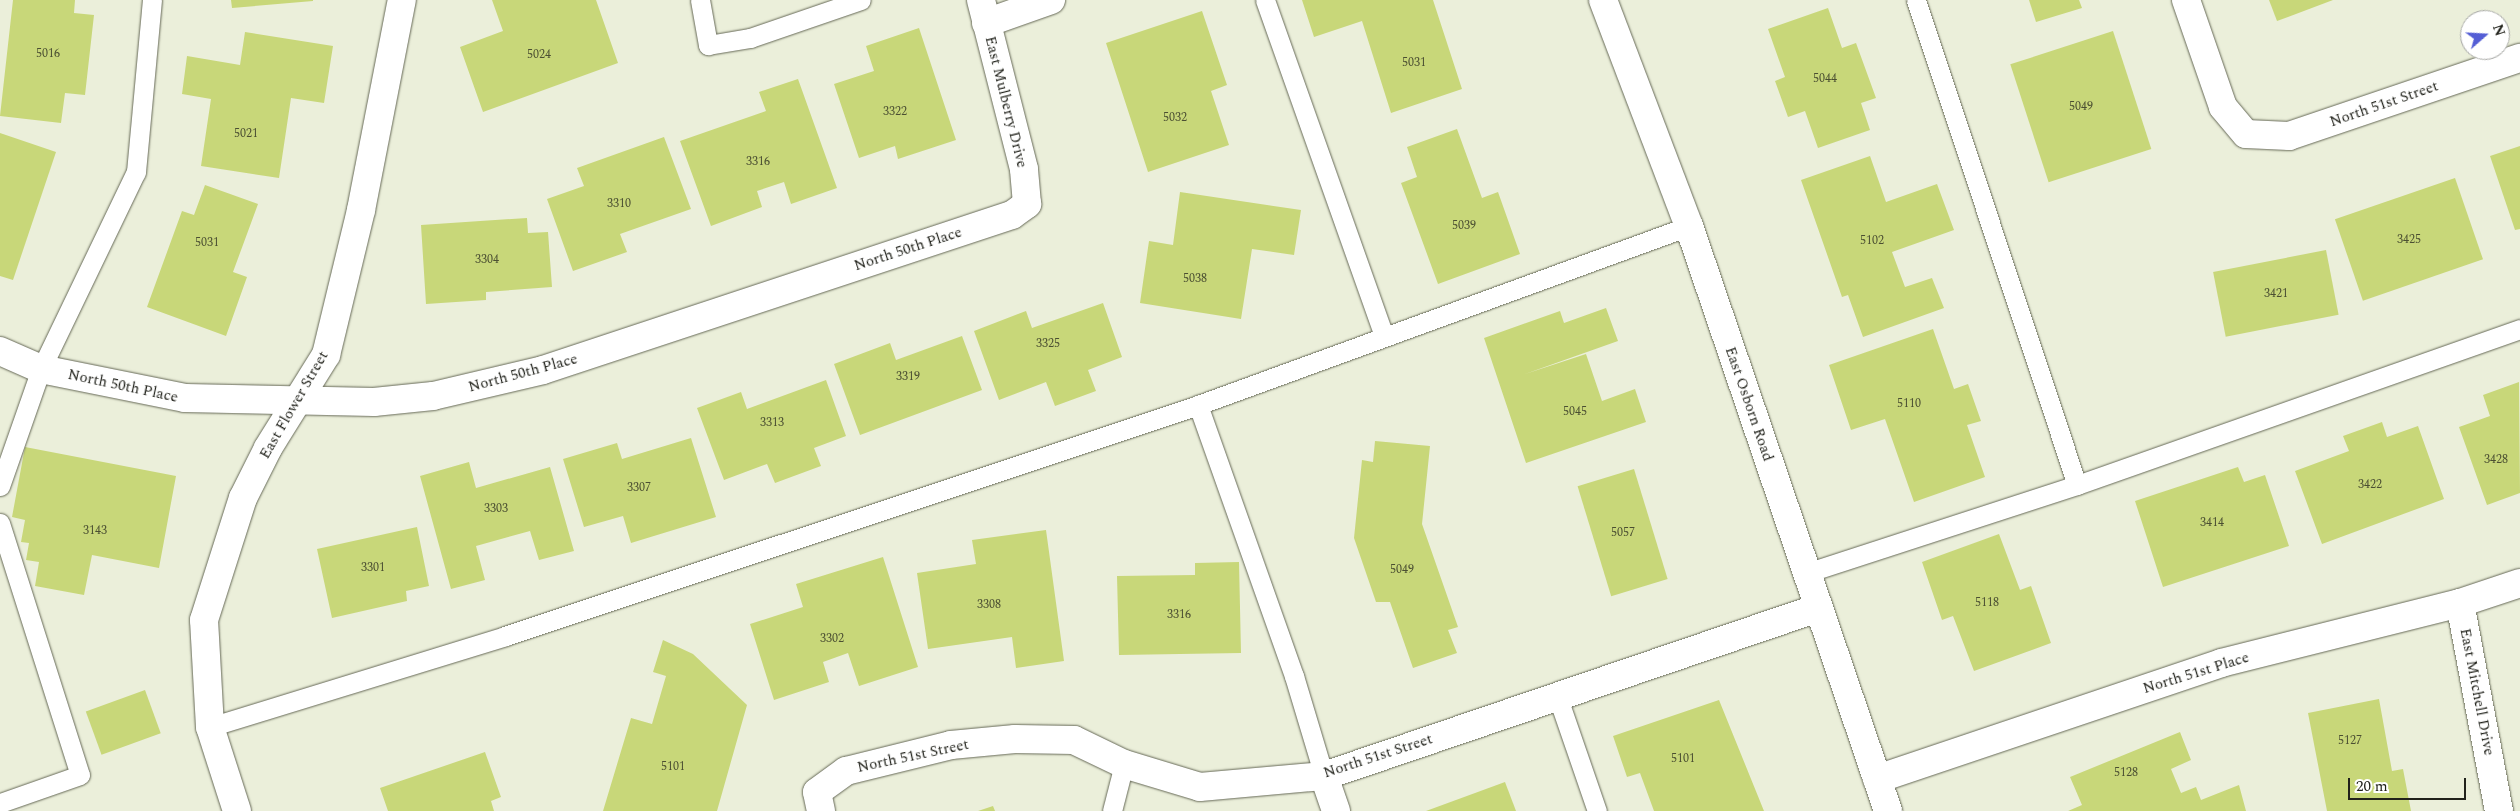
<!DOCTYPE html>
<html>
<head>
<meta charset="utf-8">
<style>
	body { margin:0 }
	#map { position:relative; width:2520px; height:811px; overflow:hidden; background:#ebefda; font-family:Spectral,serif }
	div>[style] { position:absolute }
	.building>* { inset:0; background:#c8d779; transform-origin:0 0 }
	.roads { filter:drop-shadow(0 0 1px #666957) drop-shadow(0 0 1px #666957) }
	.service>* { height:19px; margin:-9.5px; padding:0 9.5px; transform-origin:9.5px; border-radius:9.5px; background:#fff }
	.minor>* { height:28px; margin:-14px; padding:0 14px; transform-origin:14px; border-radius:14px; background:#fff }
	.tertiary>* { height:28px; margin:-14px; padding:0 14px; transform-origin:14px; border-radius:14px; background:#fff }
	span { translate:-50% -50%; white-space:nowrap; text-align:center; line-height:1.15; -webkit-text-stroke:5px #fff; paint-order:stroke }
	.number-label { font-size:12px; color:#4b4f32 }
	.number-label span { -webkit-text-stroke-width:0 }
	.street-label { font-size:15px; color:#21221b }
	.north { position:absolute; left:2460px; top:10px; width:50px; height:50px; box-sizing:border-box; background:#fff; border:1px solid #a6a7a4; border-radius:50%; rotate:71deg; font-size:14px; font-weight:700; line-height:20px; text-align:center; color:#21221b }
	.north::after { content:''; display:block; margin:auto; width:18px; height:22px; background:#545ed5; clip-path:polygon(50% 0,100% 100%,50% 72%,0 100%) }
	.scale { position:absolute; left:2348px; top:778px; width:118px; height:22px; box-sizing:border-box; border:2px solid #21221b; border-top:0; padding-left:6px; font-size:15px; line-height:18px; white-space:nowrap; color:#21221b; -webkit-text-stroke:4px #fff; paint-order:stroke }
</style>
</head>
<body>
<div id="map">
	<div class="building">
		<div style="clip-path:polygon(13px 0,75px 0,74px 13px,94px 15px,85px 95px,65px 93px,61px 123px,0 116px)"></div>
		<div style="clip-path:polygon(231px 0,313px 0,313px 1px,232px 8px)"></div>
		<div style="clip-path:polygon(492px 0,596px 0,618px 63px,483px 112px,460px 47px,503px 31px)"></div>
		<div style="clip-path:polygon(1302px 0,1433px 0,1462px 89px,1391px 113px,1362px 21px,1314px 37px)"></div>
		<div style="clip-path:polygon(2029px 0,2079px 0,2082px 8px,2036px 22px)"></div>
		<div style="clip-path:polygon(2269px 0,2333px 0,2277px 21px)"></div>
		<div style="clip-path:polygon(1828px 8px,1842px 48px,1856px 43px,1876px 98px,1861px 103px,1870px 130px,1818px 148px,1805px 111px,1788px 117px,1775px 81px,1785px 77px,1768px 29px)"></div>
		<div style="clip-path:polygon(1202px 11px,1227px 85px,1211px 91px,1229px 145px,1148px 172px,1106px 43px)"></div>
		<div style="clip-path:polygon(919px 28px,956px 140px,898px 159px,895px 146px,859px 158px,834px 84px,874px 71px,866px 46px)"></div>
		<div style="left:2113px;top:31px;width:124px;height:108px;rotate:72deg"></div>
		<div style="clip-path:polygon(245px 32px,333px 46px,324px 103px,291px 98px,279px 178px,201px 166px,211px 99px,182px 94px,187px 56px,240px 65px)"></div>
		<div style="clip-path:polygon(798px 79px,837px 188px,791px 204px,784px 182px,757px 191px,762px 207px,711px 226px,680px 141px,766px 111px,759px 92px)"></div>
		<div style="clip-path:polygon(1457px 129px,1482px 198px,1498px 192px,1520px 254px,1438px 284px,1401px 183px,1417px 177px,1407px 147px)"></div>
		<div style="clip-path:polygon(0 133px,56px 152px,13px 280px,0 276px)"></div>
		<div style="clip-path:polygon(664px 137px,691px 209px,620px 234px,627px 252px,573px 271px,547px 199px,584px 186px,577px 168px)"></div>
		<div style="clip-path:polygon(2520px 146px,2520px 229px,2515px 230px,2490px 156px)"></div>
		<div style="clip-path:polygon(1870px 156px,1886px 202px,1937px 184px,1954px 230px,1892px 252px,1905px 287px,1932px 278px,1944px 308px,1863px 337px,1848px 295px,1842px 297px,1801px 180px)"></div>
		<div style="left:2455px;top:178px;width:86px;height:127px;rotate:71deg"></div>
		<div style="clip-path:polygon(205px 185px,258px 204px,233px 272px,247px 277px,226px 336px,147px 307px,182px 211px,194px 215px)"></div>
		<div style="clip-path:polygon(1180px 192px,1301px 210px,1294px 255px,1252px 249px,1241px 319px,1140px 303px,1149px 241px,1173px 245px)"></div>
		<div style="clip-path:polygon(527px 218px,528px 233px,548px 232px,552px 287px,486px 292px,486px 300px,426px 304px,421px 225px)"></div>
		<div style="left:2326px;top:250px;width:66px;height:115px;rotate:79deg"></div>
		<div style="clip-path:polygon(1103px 303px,1122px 357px,1088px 370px,1096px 391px,1055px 406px,1046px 382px,999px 400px,974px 331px,1026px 311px,1032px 328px)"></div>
		<div style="clip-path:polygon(1606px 308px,1618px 341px,1525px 374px,1586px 354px,1602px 401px,1635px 389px,1646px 422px,1526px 463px,1484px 338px,1560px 311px,1564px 323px)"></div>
		<div style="clip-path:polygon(1933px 329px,1954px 389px,1968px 384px,1981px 421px,1967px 425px,1985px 477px,1914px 502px,1885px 419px,1851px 430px,1829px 365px)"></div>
		<div style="clip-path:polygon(962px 336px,982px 390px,860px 435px,834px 364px,890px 343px,896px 360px)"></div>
		<div style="clip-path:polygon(826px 380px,846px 436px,814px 448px,821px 466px,775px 483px,767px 464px,724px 480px,697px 408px,741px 392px,747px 409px)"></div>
		<div style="clip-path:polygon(2519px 382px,2520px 493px,2487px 505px,2459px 427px,2490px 416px,2483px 395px)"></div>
		<div style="clip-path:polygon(2382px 422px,2387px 437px,2418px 426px,2444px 499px,2322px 544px,2295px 471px,2349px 451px,2343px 436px)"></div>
		<div style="clip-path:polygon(691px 438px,716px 517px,631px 543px,623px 516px,584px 527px,563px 459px,617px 443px,622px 459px)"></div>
		<div style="clip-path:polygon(1375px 441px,1430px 446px,1422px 524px,1458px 627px,1448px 630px,1457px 653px,1413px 668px,1390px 602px,1376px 602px,1354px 538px,1362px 460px,1373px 462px)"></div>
		<div style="clip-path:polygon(25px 447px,176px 476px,159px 568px,92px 555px,84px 595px,35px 586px,39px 562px,26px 560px,29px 543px,21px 542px,25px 520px,12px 517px)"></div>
		<div style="clip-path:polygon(469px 462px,476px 488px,550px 467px,574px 551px,539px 560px,530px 531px,476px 546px,485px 580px,451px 589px,420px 476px)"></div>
		<div style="clip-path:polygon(2238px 467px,2244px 482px,2265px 475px,2289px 546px,2163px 587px,2135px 501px)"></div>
		<div style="left:1634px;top:469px;width:115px;height:59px;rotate:73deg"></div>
		<div style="clip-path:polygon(417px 527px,429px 586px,406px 591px,407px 601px,332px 618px,317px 549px)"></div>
		<div style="clip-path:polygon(1046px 530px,1064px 661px,1016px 668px,1012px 637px,928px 649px,917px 573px,976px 564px,972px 540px)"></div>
		<div style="clip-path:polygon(1999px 534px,2020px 590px,2031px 586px,2051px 643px,1974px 671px,1953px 616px,1942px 620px,1922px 562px)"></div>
		<div style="clip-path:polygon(883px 557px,918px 667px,859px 686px,848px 653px,823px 662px,829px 682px,774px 700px,750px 624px,803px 607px,796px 584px)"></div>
		<div style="clip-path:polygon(1239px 562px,1241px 653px,1119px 655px,1117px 576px,1195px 575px,1195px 563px)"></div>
		<div style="clip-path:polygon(663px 640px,693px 654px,747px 705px,717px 811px,603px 811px,631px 718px,652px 724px,666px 676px,653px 672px)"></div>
		<div style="left:145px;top:690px;width:46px;height:63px;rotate:70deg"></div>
		<div style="clip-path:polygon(2379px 699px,2392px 771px,2403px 769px,2411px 811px,2327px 811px,2308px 713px)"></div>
		<div style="clip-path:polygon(1719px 700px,1764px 811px,1654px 811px,1640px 773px,1627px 777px,1613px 736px)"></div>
		<div style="clip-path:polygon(2180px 732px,2191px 760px,2171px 769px,2181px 793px,2196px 787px,2201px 800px,2239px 785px,2246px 811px,2068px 811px,2082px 805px,2070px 777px)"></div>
		<div style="clip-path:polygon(485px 752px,501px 797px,491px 801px,494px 811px,388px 811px,380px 788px)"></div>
		<div style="clip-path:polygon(1505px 782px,1516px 811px,1426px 811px)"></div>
		<div style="clip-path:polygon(993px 806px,995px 811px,978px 811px)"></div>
	</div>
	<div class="roads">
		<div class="service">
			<div style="left:700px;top:0;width:46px;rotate:79.9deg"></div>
			<div style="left:708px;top:45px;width:43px;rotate:-9.5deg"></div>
			<div style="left:750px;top:38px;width:117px;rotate:-18.9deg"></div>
			<div style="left:1265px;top:0;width:354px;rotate:70.5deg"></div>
			<div style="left:1916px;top:0;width:511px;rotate:71.64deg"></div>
			<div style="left:2077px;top:485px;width:470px;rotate:-19.4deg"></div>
			<div style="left:1198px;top:405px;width:288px;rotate:70.5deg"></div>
			<div style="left:1294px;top:676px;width:104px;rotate:73.3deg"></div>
			<div style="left:0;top:486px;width:124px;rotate:-70.7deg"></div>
			<div style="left:41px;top:369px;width:219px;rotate:-64.3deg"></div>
			<div style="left:136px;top:172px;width:173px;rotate:-84.7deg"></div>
			<div style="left:0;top:523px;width:264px;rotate:72.4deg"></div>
			<div style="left:80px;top:775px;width:85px;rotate:160.7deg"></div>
			<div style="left:1806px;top:573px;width:285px;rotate:-18deg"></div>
			<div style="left:1557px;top:695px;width:123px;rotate:71deg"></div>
			<div style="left:210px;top:727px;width:309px;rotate:-17.1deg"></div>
			<div style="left:505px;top:636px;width:730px;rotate:-18.43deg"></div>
			<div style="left:1198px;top:405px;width:523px;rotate:-20.03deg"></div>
			<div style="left:1112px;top:811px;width:49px;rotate:-75.7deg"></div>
		</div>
		<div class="minor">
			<div style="left:2186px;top:0;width:113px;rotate:70.9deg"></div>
			<div style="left:2223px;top:107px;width:35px;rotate:50deg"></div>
			<div style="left:2246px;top:134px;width:43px;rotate:2.7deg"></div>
			<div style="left:2289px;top:136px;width:244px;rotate:-18.7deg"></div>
			<div style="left:986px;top:23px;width:69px;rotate:-19.5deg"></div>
			<div style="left:0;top:351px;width:45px;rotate:23.7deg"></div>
			<div style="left:41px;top:369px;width:147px;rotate:11.4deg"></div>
			<div style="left:185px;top:398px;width:189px;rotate:1.2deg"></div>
			<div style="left:374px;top:402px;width:59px;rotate:-5.8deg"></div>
			<div style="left:433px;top:396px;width:113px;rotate:-13.3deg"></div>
			<div style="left:543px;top:370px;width:494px;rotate:-18.3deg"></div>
			<div style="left:1012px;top:215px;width:19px;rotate:-36deg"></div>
			<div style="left:1027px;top:204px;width:35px;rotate:-95deg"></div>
			<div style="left:1024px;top:169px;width:174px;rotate:-104.3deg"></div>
			<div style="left:2460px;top:603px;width:212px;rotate:79.4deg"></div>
			<div style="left:1324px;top:776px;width:37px;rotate:71deg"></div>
			<div style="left:1877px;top:779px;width:363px;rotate:-18.6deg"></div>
			<div style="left:2221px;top:663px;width:246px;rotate:-14.1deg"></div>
			<div style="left:2460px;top:603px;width:63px;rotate:-18.4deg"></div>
			<div style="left:237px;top:811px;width:88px;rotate:-107.8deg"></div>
			<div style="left:210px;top:727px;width:107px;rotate:-93.2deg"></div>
			<div style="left:204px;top:620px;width:128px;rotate:-72.3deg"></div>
			<div style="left:243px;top:498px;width:56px;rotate:-63.4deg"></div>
			<div style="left:268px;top:448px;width:110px;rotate:-58.1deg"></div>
			<div style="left:326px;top:355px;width:149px;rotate:-76.4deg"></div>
			<div style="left:361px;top:210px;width:214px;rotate:-79deg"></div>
			<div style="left:821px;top:811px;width:19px;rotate:-102deg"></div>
			<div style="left:817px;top:792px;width:36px;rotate:-36deg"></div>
			<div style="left:846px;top:771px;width:108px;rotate:-13.9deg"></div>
			<div style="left:951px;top:745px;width:64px;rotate:-5.4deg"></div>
			<div style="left:1015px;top:739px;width:59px;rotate:1deg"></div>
			<div style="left:1074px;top:740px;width:55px;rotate:25.6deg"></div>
			<div style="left:1124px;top:764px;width:79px;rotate:16.8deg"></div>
			<div style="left:1200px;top:787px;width:124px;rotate:-5.1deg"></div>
			<div style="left:1324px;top:776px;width:522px;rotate:-18.78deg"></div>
		</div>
		<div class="tertiary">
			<div style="left:1603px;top:0;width:242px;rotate:69.2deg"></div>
			<div style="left:1689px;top:226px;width:618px;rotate:71.21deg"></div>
		</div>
	</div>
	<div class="number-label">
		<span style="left:48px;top:54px">5016</span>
		<span style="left:539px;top:55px">5024</span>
		<span style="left:1414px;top:63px">5031</span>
		<span style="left:1825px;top:79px">5044</span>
		<span style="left:2081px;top:107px">5049</span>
		<span style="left:895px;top:112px">3322</span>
		<span style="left:1175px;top:118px">5032</span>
		<span style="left:246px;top:134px">5021</span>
		<span style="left:758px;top:162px">3316</span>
		<span style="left:619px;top:204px">3310</span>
		<span style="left:1464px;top:226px">5039</span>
		<span style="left:2409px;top:240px">3425</span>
		<span style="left:1872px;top:241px">5102</span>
		<span style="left:207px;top:243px">5031</span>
		<span style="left:487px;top:260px">3304</span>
		<span style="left:1195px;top:279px">5038</span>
		<span style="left:2276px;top:294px">3421</span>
		<span style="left:1048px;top:344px">3325</span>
		<span style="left:908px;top:377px">3319</span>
		<span style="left:1909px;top:404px">5110</span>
		<span style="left:1575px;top:412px">5045</span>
		<span style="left:772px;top:423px">3313</span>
		<span style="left:2496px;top:460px">3428</span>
		<span style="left:2370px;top:485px">3422</span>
		<span style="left:639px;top:488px">3307</span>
		<span style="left:496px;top:509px">3303</span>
		<span style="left:2212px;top:523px">3414</span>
		<span style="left:95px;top:531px">3143</span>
		<span style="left:1623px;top:533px">5057</span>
		<span style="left:373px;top:568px">3301</span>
		<span style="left:1402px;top:570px">5049</span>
		<span style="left:1987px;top:603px">5118</span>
		<span style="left:989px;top:605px">3308</span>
		<span style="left:1179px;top:615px">3316</span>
		<span style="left:832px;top:639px">3302</span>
		<span style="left:2350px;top:741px">5127</span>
		<span style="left:1683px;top:759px">5101</span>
		<span style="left:673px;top:767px">5101</span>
		<span style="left:2126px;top:773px">5128</span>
	</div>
	<div class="street-label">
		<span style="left:1006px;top:102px;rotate:76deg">East Mulberry Drive</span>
		<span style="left:2384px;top:104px;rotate:-19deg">North 51st Street</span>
		<span style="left:908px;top:249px;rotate:-18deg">North 50th Place</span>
		<span style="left:523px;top:373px;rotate:-15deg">North 50th Place</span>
		<span style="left:123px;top:386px;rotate:12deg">North 50th Place</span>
		<span style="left:1749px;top:404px;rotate:71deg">East Osborn Road</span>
		<span style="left:294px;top:405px;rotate:-60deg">East Flower Street</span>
		<span style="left:2196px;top:673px;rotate:-17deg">North 51st Place</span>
		<span style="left:2477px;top:692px;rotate:79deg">East Mitchell Drive</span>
		<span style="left:913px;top:756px;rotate:-12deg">North 51st Street</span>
		<span style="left:1378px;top:756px;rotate:-18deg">North 51st Street</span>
	</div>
	<div class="north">N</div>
	<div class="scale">20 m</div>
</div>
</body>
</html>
